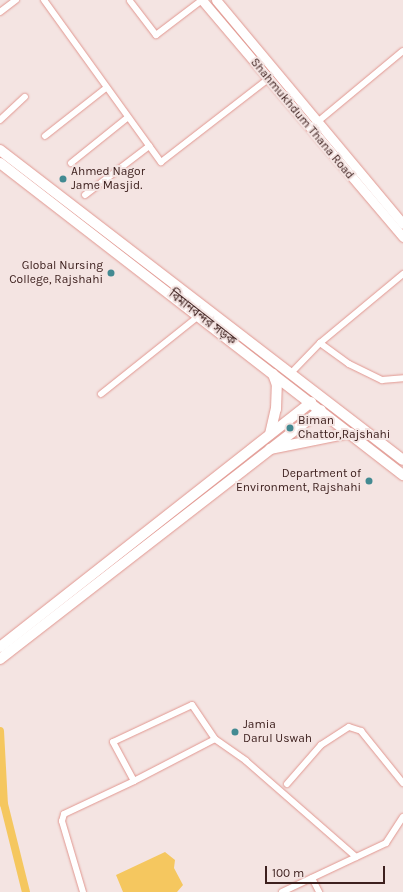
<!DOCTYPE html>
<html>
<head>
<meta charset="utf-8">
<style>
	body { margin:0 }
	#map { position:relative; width:403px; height:892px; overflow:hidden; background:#f4e4e2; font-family:Karla,"Noto Sans Bengali",sans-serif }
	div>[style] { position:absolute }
	.water>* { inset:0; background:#f5c75f }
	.canal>* { height:8px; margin:-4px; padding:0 4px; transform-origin:4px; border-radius:4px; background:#f5c75f }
	.roads { filter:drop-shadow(0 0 1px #e19790) drop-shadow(0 0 1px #e19790) }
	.minor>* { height:6px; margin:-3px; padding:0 3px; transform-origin:3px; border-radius:3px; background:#fff }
	.secondary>* { height:9px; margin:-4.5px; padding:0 4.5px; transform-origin:4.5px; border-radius:4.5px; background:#fff }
	.primary>* { height:10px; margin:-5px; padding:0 5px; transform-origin:5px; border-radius:5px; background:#fff }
	.dots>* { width:11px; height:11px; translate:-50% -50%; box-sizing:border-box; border:2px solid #f4e4e2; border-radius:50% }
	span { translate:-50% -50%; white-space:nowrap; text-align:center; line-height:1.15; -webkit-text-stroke:4px #f4e4e2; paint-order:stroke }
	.street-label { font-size:12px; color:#3d201e }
	.poi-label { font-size:12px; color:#3d201e }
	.left { translate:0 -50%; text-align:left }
	.right { translate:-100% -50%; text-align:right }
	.scale { position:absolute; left:265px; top:866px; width:120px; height:18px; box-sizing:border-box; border:2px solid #3d201e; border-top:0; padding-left:5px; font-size:12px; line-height:14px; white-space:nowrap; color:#3d201e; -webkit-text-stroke:3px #f4e4e2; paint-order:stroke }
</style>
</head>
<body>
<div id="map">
	<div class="water">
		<div style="clip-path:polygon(165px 852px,175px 860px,174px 868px,183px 885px,177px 892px,123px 892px,116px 875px)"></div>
	</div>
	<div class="canal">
		<div style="left:0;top:731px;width:73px;rotate:86.9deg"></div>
		<div style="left:4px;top:804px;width:91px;rotate:76deg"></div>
	</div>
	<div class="roads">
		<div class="minor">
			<div style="left:44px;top:0;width:200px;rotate:54.2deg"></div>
			<div style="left:161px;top:162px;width:135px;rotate:-37.8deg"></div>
			<div style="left:130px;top:1px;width:43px;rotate:52.6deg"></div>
			<div style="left:156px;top:35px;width:58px;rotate:-37.3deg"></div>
			<div style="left:0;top:12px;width:20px;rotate:-37deg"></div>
			<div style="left:0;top:120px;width:34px;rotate:-43deg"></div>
			<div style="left:315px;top:124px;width:114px;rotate:-39.7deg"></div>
			<div style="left:45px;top:136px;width:78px;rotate:-38.2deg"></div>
			<div style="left:71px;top:163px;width:72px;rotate:-38.8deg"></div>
			<div style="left:85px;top:195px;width:81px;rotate:-37.4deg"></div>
			<div style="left:320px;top:343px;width:108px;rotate:-39.7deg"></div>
			<div style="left:292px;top:372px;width:40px;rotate:-46deg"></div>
			<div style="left:320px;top:343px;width:36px;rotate:36deg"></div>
			<div style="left:349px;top:364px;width:37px;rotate:26deg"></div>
			<div style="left:382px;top:380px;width:21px;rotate:-5deg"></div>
			<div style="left:101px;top:394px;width:127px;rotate:-38.6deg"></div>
			<div style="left:215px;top:739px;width:38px;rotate:35deg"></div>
			<div style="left:246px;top:761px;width:146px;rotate:41.1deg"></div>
			<div style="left:287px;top:784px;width:52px;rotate:-48.9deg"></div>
			<div style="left:321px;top:745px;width:33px;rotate:-33deg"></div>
			<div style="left:349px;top:727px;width:13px;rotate:18deg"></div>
			<div style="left:361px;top:731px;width:67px;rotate:51.1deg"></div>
			<div style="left:312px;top:878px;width:16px;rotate:63deg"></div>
			<div style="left:83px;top:892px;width:74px;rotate:-106.5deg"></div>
			<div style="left:62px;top:821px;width:7px;rotate:-74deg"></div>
			<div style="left:64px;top:814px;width:77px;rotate:-25.2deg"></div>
			<div style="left:134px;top:781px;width:91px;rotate:-27.4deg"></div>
			<div style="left:215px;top:739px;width:41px;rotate:-124.1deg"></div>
			<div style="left:192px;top:705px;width:87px;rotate:154.9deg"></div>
			<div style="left:113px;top:742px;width:44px;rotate:61.7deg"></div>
			<div style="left:282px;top:892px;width:115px;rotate:-25.2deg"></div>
			<div style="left:386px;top:843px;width:31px;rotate:-57deg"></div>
		</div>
		<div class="secondary">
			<div style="left:202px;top:0;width:311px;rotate:49.7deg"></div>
			<div style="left:216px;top:0;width:292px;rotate:50.1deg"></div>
		</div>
		<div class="primary">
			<div style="left:0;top:150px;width:508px;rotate:37.57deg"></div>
			<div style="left:0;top:163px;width:510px;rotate:37.75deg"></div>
			<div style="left:270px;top:434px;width:26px;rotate:-77deg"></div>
			<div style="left:276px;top:409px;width:24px;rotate:-88deg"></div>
			<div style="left:277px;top:385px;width:12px;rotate:-110deg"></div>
			<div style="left:270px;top:449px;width:82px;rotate:-11.3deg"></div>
			<div style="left:0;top:647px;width:396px;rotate:-38.2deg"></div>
			<div style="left:0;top:659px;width:406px;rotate:-37.8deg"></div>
		</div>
	</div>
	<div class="dots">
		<div style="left:63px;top:179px;background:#438a92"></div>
		<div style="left:111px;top:273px;background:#438a92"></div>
		<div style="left:290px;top:428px;background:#438a92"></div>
		<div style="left:369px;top:481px;background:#438a92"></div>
		<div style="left:235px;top:732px;background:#438a92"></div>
	</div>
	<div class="street-label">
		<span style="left:302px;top:119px;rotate:50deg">Shahmukhdum Thana Road</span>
		<span style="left:202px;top:318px;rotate:38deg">বিমানবন্দর সড়ক</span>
	</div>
	<div class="poi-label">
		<span class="left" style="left:71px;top:179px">Ahmed Nagor<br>Jame Masjid.</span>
		<span class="right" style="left:103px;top:273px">Global Nursing<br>College, Rajshahi</span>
		<span class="left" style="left:298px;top:428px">Biman<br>Chattor,Rajshahi</span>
		<span class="right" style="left:361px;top:481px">Department of<br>Environment, Rajshahi</span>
		<span class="left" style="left:243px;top:732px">Jamia<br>Darul Uswah</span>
	</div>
	<div class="scale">100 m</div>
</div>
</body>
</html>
